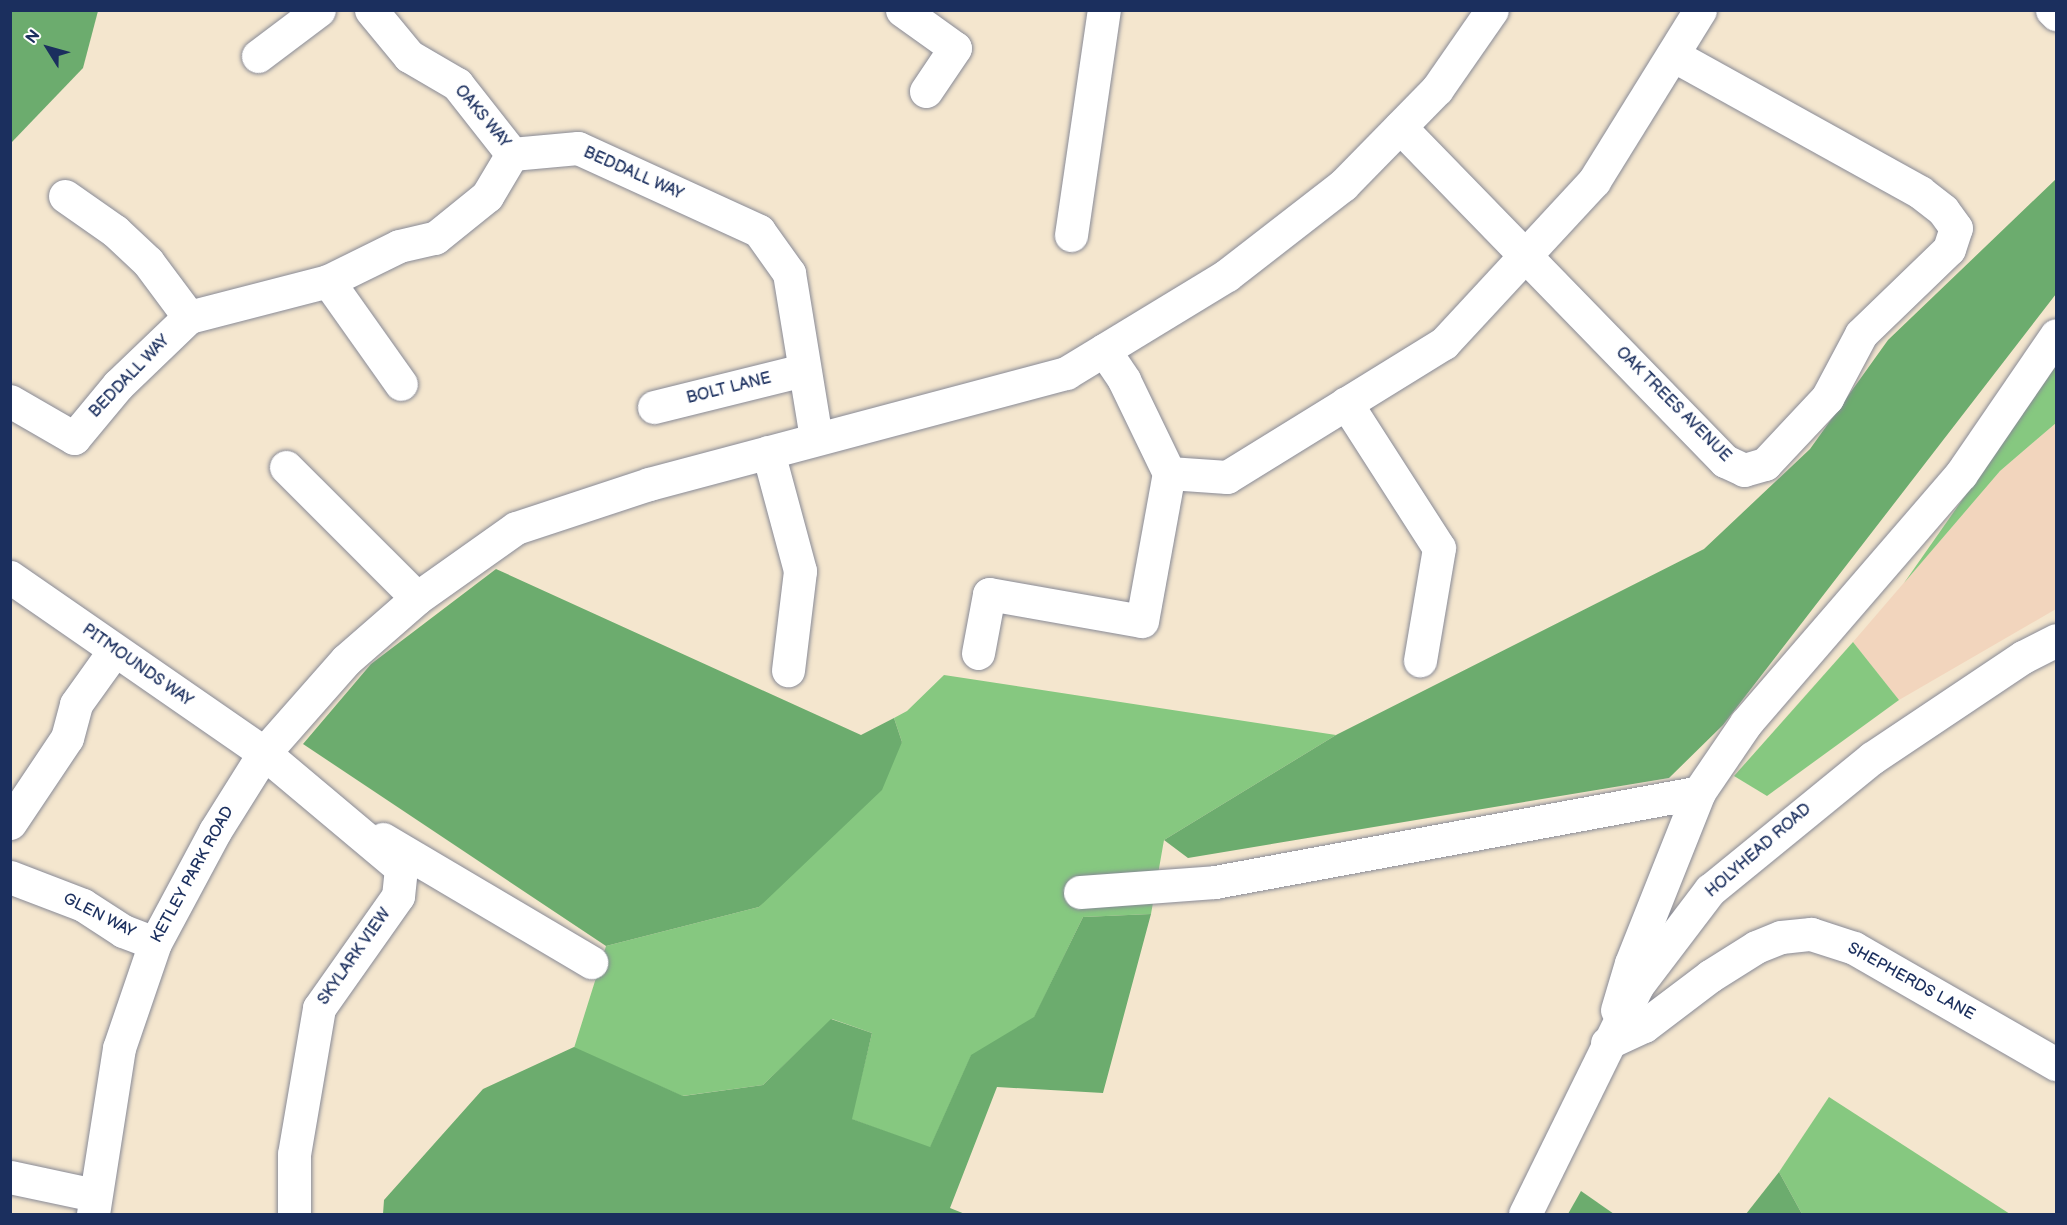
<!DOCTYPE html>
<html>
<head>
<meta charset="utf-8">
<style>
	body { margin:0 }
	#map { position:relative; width:2067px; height:1225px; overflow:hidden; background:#f4e6ce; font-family:"Balsamiq Sans",sans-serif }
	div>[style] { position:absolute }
	.built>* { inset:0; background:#f2d5bd }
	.green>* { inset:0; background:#86c880 }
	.forest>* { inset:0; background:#6cac6e }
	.roads { filter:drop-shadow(0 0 2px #888a96) drop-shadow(0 0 2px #888a96) }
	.minor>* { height:33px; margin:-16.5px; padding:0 16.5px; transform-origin:16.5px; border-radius:16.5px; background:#fff }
	.major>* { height:33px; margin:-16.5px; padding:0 16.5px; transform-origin:16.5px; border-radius:16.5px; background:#fff }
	span { translate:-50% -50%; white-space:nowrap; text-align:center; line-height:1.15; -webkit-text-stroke:6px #fff; paint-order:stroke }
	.street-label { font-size:16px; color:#1b2f5e }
	.frame { position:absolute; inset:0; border:12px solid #1b2f5e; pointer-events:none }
	.north { position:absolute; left:18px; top:18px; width:60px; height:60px; -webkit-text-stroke:4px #fff; paint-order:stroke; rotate:307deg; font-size:16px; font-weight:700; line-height:24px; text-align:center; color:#1b2f5e }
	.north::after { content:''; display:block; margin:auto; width:21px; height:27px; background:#1b2f5e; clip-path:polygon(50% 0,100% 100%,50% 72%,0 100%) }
</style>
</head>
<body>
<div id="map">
	<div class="built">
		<div style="clip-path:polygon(2056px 423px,2056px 609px,1899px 700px,1853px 642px,2000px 471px)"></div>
	</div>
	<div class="green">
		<div style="clip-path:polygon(2056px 366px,2056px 423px,2000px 471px,1904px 583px)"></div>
		<div style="clip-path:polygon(1853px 642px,1899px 700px,1767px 796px,1734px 776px)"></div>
		<div style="clip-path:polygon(944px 675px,1336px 735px,1164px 840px,1151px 914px,1083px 917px,1034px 1018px,971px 1056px,930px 1148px,851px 1119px,872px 1033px,832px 1019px,763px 1085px,682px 1096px,574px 1048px,606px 946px,759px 907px,902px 742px,894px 718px,907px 711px)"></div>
		<div style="clip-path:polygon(1829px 1097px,2010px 1214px,1802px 1214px,1779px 1172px)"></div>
	</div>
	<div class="forest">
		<div style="clip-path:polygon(11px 10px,98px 11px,83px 68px,11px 143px)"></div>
		<div style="clip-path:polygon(2056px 179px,2056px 294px,1723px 725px,1669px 778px,1188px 858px,1164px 840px,1336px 735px,1704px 549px,1810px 449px,1888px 340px)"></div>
		<div style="clip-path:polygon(496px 569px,861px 735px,894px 718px,902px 742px,882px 790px,759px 907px,606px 946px,303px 744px,371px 664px)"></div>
		<div style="clip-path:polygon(1151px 914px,1103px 1093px,997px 1087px,950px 1208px,965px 1214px,383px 1214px,384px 1200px,483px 1089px,574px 1047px,683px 1096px,763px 1085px,831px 1019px,872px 1033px,852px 1119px,930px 1147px,971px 1055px,1034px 1017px,1083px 917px)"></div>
		<div style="clip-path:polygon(1779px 1172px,1802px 1214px,1746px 1214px)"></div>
		<div style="clip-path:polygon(1581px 1191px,1614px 1214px,1568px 1214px)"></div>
	</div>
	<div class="roads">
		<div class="minor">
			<div style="left:371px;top:10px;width:60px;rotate:50.4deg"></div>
			<div style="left:409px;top:56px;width:56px;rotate:30.3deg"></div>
			<div style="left:457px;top:84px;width:89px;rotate:51.8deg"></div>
			<div style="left:902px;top:10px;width:65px;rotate:35.6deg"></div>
			<div style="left:955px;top:48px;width:52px;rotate:124deg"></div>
			<div style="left:2052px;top:10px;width:6px;rotate:45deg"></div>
			<div style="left:258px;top:56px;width:76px;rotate:-37deg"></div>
			<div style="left:1400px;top:127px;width:466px;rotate:45.8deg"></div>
			<div style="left:1725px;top:461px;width:21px;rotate:25deg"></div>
			<div style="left:1744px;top:470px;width:22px;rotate:-16deg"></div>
			<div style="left:1765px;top:464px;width:91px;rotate:-46.8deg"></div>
			<div style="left:1827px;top:398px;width:72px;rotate:-62deg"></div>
			<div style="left:1861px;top:334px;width:122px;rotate:-44deg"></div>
			<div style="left:1949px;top:249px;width:22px;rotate:-72deg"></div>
			<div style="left:1956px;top:228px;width:22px;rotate:-126deg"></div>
			<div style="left:1943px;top:210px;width:29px;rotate:-142deg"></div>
			<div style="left:1920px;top:192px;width:282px;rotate:-151deg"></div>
			<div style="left:65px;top:196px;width:61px;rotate:35deg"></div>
			<div style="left:115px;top:231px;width:45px;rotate:43.2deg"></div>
			<div style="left:148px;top:262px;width:69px;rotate:53.3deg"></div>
			<div style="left:1071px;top:235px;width:227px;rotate:-81.7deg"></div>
			<div style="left:328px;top:281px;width:126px;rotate:54.7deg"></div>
			<div style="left:1104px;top:350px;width:36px;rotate:56deg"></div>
			<div style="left:1124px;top:380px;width:103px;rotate:64.2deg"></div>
			<div style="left:1169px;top:473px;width:58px;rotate:3.9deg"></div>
			<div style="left:1227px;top:477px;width:255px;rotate:-31.7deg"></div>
			<div style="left:1444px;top:343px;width:221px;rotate:-47.2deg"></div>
			<div style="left:1594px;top:181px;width:201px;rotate:-58.2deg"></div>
			<div style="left:10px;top:401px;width:74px;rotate:30deg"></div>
			<div style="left:74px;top:438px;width:69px;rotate:-50.3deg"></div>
			<div style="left:118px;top:385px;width:98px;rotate:-43.8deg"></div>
			<div style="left:189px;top:317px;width:144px;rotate:-14.5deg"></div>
			<div style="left:328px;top:281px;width:79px;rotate:-26.2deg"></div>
			<div style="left:399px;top:246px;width:37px;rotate:-13deg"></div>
			<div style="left:435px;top:238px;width:67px;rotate:-38.9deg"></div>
			<div style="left:487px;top:196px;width:49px;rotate:-59.2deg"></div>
			<div style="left:512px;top:154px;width:66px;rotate:-5.2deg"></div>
			<div style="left:578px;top:148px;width:199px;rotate:24.6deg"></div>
			<div style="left:759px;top:231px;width:52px;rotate:54.5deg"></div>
			<div style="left:789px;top:273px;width:167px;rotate:80.7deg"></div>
			<div style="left:1346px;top:403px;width:172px;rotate:57.3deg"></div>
			<div style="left:1439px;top:548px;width:114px;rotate:99.6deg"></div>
			<div style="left:654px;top:407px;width:154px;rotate:-13.9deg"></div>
			<div style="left:768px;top:452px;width:123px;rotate:74.9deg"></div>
			<div style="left:800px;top:571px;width:100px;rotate:96.9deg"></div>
			<div style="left:286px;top:467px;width:185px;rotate:45deg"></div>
			<div style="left:10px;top:577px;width:309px;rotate:34.7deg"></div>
			<div style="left:264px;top:753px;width:179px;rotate:40deg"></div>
			<div style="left:401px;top:868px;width:28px;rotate:96deg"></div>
			<div style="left:398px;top:896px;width:137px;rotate:125.2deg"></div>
			<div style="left:319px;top:1008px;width:148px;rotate:99.7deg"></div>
			<div style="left:294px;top:1154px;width:60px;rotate:90deg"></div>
			<div style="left:978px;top:653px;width:60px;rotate:-79.4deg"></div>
			<div style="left:989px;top:594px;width:155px;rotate:10deg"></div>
			<div style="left:1142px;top:621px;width:150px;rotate:-79.7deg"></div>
			<div style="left:10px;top:823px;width:102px;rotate:-56.2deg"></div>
			<div style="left:67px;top:738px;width:35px;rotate:-75deg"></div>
			<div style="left:76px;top:704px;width:65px;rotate:-54.4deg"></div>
			<div style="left:383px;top:839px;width:242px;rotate:30.6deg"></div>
			<div style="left:10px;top:877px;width:78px;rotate:21deg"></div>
			<div style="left:83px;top:905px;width:48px;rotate:33deg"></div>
			<div style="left:123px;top:931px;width:34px;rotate:21deg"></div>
			<div style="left:1080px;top:892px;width:135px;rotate:-4.2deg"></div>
			<div style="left:1215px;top:882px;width:492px;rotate:-10.5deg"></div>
			<div style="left:1617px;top:1010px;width:49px;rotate:-73.4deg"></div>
			<div style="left:1631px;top:963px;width:184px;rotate:-68.3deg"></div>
			<div style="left:1699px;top:792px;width:83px;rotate:-55.7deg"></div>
			<div style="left:1746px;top:723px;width:329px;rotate:-49.2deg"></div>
			<div style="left:1961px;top:474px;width:168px;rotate:-55.6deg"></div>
			<div style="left:1607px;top:1043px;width:41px;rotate:-24.7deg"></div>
			<div style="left:1644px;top:1026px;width:83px;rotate:-37.1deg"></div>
			<div style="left:1710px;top:976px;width:54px;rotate:-32.2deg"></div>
			<div style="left:1756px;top:947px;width:27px;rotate:-22deg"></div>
			<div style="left:1781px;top:937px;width:30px;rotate:-6deg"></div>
			<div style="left:1811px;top:934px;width:45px;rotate:18deg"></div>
			<div style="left:1854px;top:948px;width:233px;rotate:29.9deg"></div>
			<div style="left:10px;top:1177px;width:87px;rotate:12deg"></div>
			<div style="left:93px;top:1214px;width:168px;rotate:-81.1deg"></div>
			<div style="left:119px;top:1048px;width:111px;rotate:-71.1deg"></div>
			<div style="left:155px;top:943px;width:127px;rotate:-61.8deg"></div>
			<div style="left:215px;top:831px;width:92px;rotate:-57.9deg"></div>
			<div style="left:264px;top:753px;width:124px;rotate:-48.6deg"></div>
			<div style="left:346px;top:660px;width:94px;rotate:-41.1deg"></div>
			<div style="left:417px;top:598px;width:121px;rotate:-35.3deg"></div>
			<div style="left:516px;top:528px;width:140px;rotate:-18.3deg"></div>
			<div style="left:649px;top:484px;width:432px;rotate:-14.9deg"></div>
			<div style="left:1066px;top:373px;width:188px;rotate:-31.3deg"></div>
			<div style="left:1227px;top:275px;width:147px;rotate:-37.8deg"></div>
			<div style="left:1343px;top:185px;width:134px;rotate:-45.6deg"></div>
			<div style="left:1437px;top:89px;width:96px;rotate:-55.2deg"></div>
		</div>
		<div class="major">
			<div style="left:1525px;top:1214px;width:254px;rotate:-63.8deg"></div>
			<div style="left:1637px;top:986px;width:121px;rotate:-52.8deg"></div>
			<div style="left:1710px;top:890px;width:209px;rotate:-39.2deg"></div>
			<div style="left:1872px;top:758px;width:182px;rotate:-33.8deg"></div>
			<div style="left:2023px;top:657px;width:37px;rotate:-27deg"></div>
		</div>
	</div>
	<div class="street-label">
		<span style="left:482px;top:117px;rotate:50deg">OAKS WAY</span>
		<span style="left:633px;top:174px;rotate:24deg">BEDDALL WAY</span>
		<span style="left:130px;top:377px;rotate:-46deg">BEDDALL WAY</span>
		<span style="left:729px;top:389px;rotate:-14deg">BOLT LANE</span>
		<span style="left:1673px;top:405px;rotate:45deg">OAK TREES AVENUE</span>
		<span style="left:137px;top:666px;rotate:35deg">PITMOUNDS WAY</span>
		<span style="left:1759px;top:851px;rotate:-41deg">HOLYHEAD ROAD</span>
		<span style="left:193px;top:875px;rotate:-61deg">KETLEY PARK ROAD</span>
		<span style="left:99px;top:916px;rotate:27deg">GLEN WAY</span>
		<span style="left:355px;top:957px;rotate:-55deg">SKYLARK VIEW</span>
		<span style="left:1911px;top:982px;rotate:29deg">SHEPHERDS LANE</span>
	</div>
	<div class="frame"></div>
	<div class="north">N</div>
</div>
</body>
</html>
